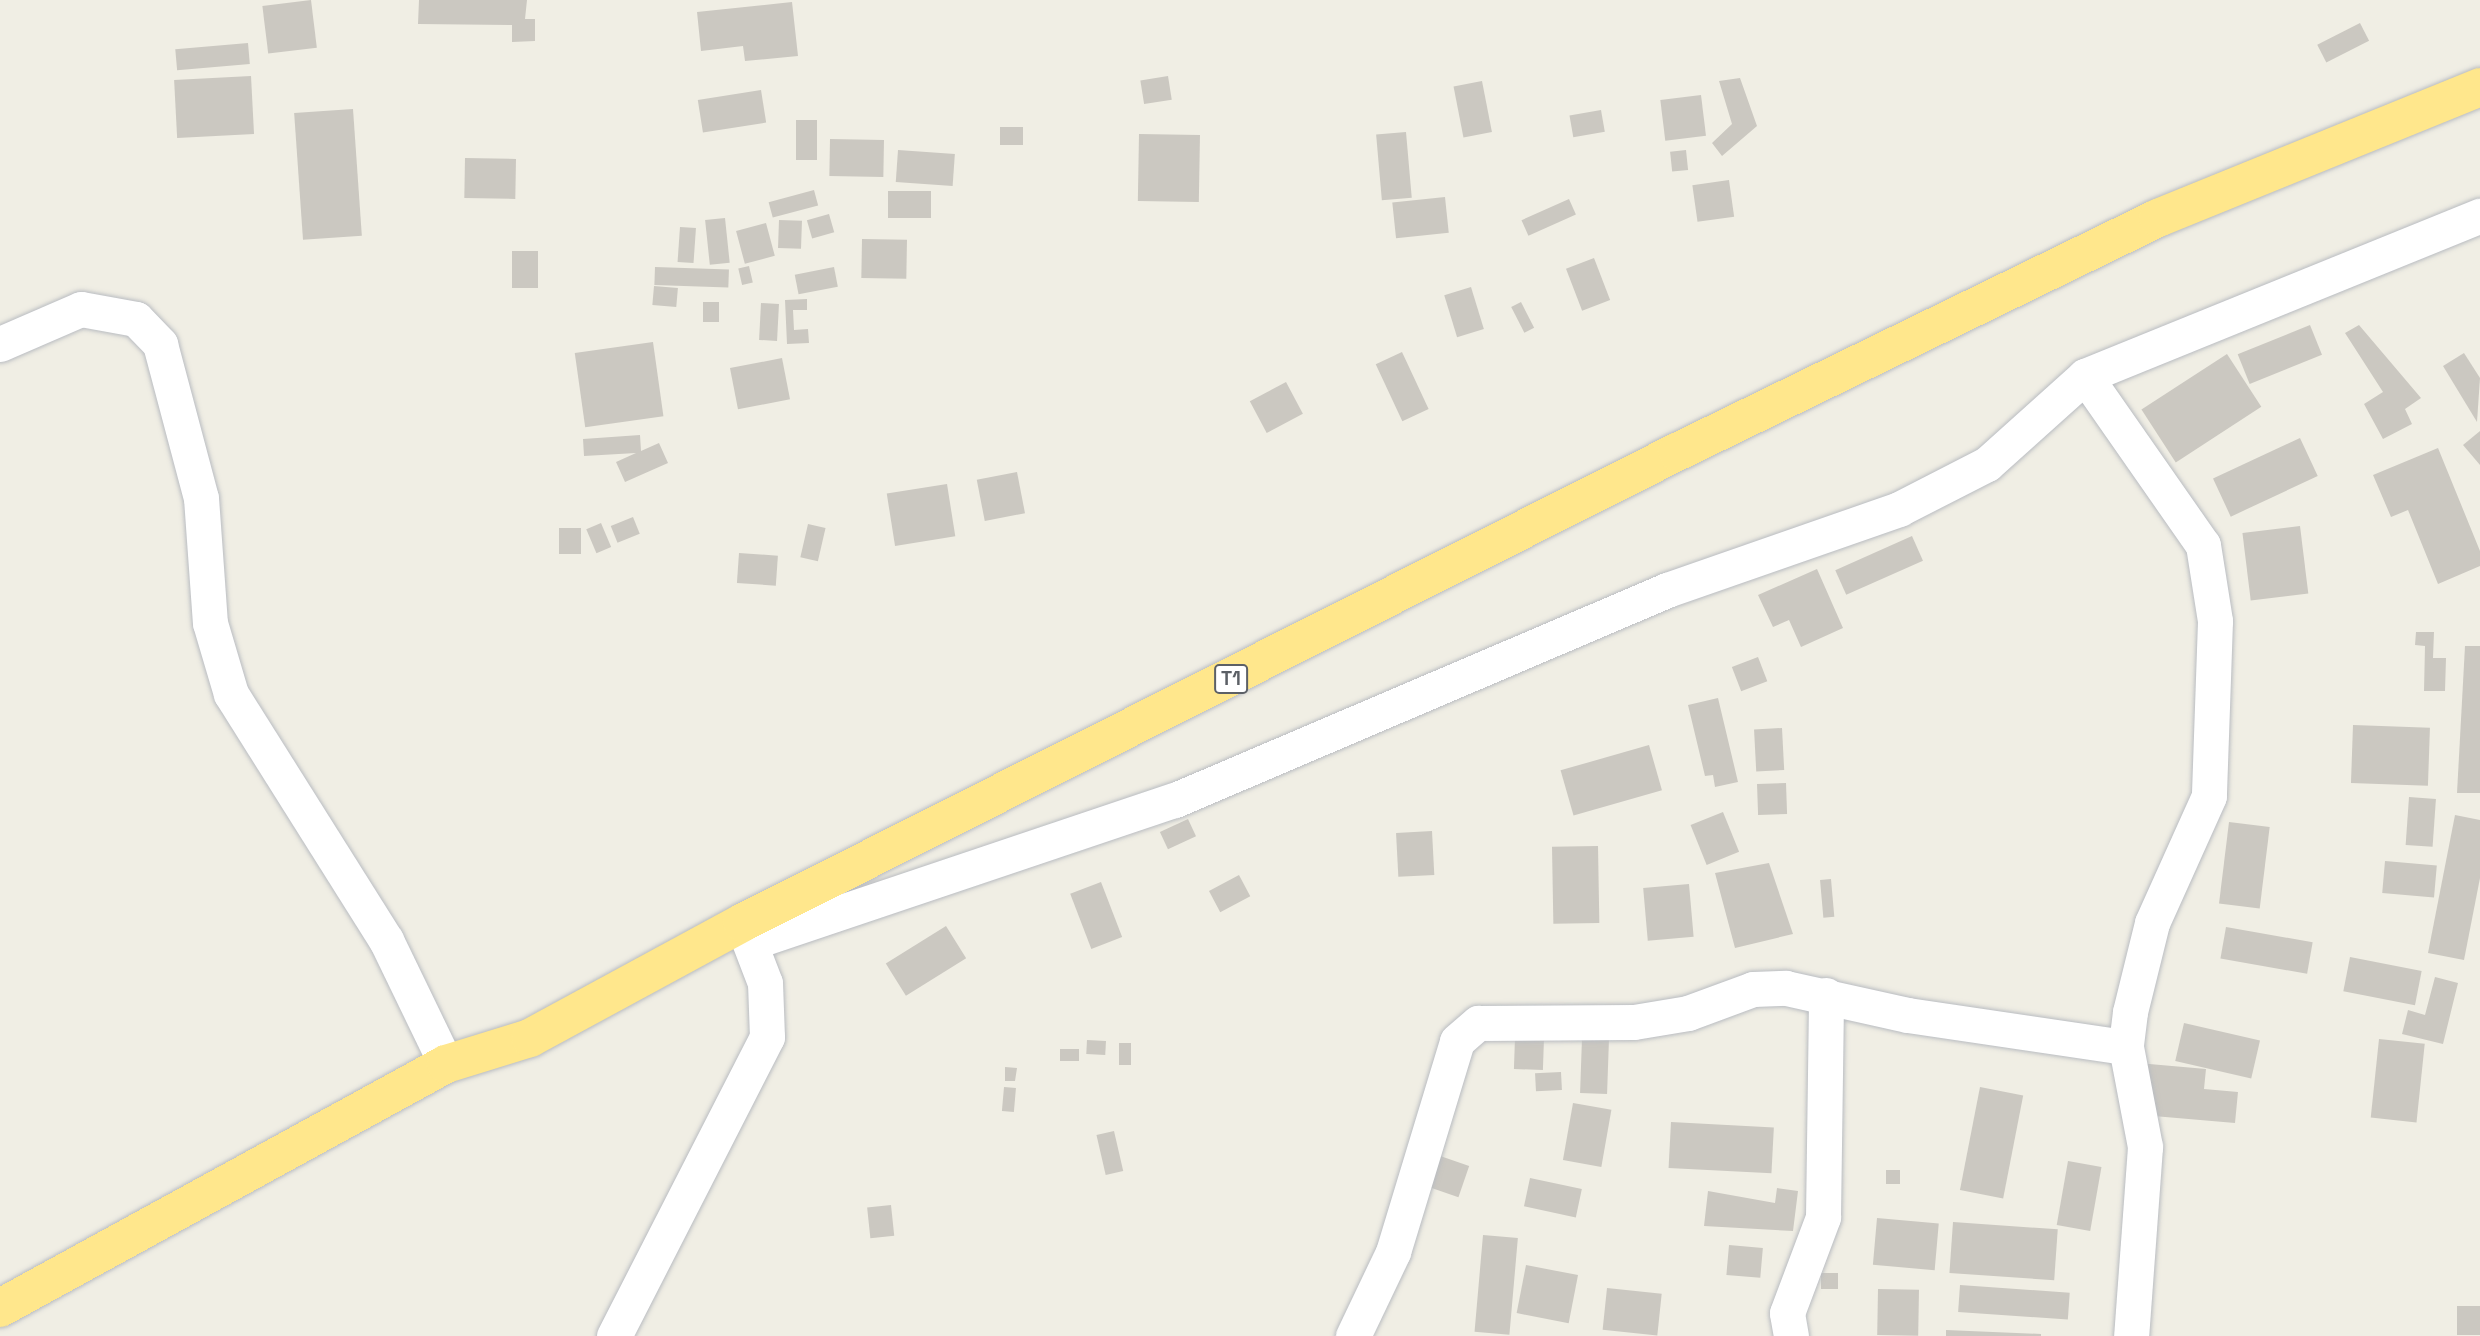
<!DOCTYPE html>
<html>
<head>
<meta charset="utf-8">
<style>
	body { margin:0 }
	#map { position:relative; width:2480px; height:1336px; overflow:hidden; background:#f0eee4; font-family:"Space Grotesk",sans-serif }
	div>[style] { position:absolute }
	.building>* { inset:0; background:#cbc8c1; transform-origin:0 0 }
	.roads { filter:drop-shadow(0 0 2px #b9bcc1) drop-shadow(0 0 2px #b9bcc1) }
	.minor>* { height:35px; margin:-17.5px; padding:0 17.5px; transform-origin:17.5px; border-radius:17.5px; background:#fff }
	.highway>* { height:38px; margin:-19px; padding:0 19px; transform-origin:19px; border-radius:19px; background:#ffe78c }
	span { translate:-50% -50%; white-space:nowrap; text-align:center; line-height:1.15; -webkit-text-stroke:7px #fff; paint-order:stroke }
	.shield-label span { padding:2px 5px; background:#fff; border:2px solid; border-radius:5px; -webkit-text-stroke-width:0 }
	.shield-label { font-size:19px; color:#5c6066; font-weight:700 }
</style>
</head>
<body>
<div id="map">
	<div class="building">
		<div style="left:311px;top:0;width:48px;height:49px;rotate:83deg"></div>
		<div style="clip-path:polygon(419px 0,527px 0,525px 19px,535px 19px,535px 41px,512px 42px,512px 25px,418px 24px)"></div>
		<div style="clip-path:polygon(792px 2px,798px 56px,745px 61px,743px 46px,701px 51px,697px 12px)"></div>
		<div style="left:2360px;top:23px;width:20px;height:48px;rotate:63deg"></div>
		<div style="left:248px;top:43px;width:21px;height:73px;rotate:85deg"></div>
		<div style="left:251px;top:76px;width:58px;height:77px;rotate:87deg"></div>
		<div style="left:1168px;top:76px;width:24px;height:28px;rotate:81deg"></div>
		<div style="clip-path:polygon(1740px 78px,1757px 126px,1722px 156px,1712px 143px,1732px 124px,1719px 81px)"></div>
		<div style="left:1482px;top:81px;width:52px;height:29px;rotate:79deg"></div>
		<div style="left:761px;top:90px;width:33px;height:64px;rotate:81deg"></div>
		<div style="left:1701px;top:95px;width:41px;height:41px;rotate:83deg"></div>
		<div style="left:353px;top:109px;width:127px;height:59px;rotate:86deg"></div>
		<div style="left:1601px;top:110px;width:22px;height:32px;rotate:80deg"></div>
		<div style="left:796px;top:120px;width:21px;height:40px"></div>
		<div style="left:1000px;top:127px;width:23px;height:18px"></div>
		<div style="left:1406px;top:132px;width:66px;height:30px;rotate:85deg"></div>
		<div style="left:1139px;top:134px;width:61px;height:67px;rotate:1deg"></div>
		<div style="left:830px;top:139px;width:54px;height:37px;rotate:1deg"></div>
		<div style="left:898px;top:150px;width:57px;height:32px;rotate:4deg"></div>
		<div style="left:1686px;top:150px;width:20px;height:16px;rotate:84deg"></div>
		<div style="left:465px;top:158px;width:51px;height:40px;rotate:1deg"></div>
		<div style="left:1729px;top:180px;width:37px;height:37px;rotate:82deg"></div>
		<div style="left:814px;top:190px;width:16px;height:47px;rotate:75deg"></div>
		<div style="left:931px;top:191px;width:27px;height:43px;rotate:90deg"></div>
		<div style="left:1445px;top:197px;width:36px;height:53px;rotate:84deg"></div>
		<div style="left:1569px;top:199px;width:17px;height:52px;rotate:66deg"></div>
		<div style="left:829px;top:214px;width:19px;height:23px;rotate:74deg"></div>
		<div style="left:725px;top:218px;width:45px;height:20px;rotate:84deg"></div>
		<div style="left:779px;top:220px;width:23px;height:28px;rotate:2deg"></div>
		<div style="left:766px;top:223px;width:34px;height:31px;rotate:75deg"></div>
		<div style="left:680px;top:227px;width:16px;height:35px;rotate:4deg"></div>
		<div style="left:862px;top:239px;width:45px;height:39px;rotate:1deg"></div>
		<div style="left:512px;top:251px;width:26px;height:37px"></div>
		<div style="left:1594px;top:258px;width:45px;height:30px;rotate:69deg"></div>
		<div style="left:749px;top:266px;width:17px;height:11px;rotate:77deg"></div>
		<div style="left:655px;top:267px;width:74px;height:18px;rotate:2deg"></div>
		<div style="left:834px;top:267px;width:20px;height:40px;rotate:79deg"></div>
		<div style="left:654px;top:286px;width:24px;height:19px;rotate:5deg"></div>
		<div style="left:1471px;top:287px;width:44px;height:28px;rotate:73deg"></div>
		<div style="clip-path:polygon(807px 299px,807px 310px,793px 310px,794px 330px,808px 329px,809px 343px,787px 344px,785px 300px)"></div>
		<div style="left:703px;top:302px;width:16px;height:20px"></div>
		<div style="left:1521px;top:302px;width:29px;height:11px;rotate:63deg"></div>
		<div style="left:761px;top:303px;width:18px;height:37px;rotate:3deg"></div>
		<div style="left:2310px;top:325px;width:32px;height:78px;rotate:68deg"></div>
		<div style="clip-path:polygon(2359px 325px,2421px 398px,2405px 409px,2412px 424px,2383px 439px,2364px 404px,2383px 392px,2345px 333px)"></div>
		<div style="left:653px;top:342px;width:75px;height:79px;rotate:82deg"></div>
		<div style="left:1402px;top:352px;width:63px;height:29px;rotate:65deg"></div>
		<div style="clip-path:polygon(2464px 353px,2480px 378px,2477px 422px,2443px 366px)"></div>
		<div style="left:2227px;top:354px;width:63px;height:102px;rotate:57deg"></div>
		<div style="left:782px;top:358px;width:42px;height:53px;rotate:79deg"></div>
		<div style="left:1286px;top:382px;width:36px;height:41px;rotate:62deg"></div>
		<div style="clip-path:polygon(2480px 431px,2480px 465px,2463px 445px)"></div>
		<div style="clip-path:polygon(640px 435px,641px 451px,659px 443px,668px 463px,625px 482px,616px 462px,636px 453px,584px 456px,583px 439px)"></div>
		<div style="left:2300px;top:438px;width:42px;height:96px;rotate:65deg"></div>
		<div style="clip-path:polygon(2438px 448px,2480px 551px,2480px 566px,2438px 584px,2408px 510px,2391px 517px,2373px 475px)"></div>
		<div style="left:1017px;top:472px;width:42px;height:41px;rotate:79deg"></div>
		<div style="left:947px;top:484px;width:53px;height:61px;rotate:81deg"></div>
		<div style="left:633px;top:517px;width:18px;height:24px;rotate:68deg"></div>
		<div style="left:601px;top:523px;width:26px;height:16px;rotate:67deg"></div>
		<div style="left:808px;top:524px;width:18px;height:34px;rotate:13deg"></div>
		<div style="left:2300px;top:526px;width:68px;height:58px;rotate:83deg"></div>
		<div style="left:581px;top:528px;width:26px;height:22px;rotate:90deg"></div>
		<div style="left:1912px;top:536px;width:27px;height:84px;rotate:66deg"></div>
		<div style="left:739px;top:553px;width:39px;height:30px;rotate:4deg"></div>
		<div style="clip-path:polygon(1817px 569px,1843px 628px,1801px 647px,1789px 620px,1773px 627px,1758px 595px)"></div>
		<div style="clip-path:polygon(2416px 632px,2434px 632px,2433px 658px,2446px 658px,2445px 691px,2424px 691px,2425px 646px,2415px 645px)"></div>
		<div style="clip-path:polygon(2465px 646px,2480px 646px,2480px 793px,2457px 793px)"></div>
		<div style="left:1758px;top:657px;width:26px;height:28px;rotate:69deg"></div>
		<div style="clip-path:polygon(1718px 698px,1738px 782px,1715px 787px,1713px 775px,1705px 776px,1688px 705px)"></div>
		<div style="left:2353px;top:725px;width:77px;height:58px;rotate:2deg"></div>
		<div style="left:1782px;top:728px;width:42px;height:28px;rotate:87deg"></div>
		<div style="left:1649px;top:745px;width:47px;height:92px;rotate:74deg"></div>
		<div style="left:1786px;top:783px;width:31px;height:29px;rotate:88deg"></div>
		<div style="left:2409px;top:797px;width:27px;height:48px;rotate:4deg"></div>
		<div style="left:1723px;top:812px;width:43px;height:35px;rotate:68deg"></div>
		<div style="clip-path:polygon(2455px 815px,2480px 820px,2480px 878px,2464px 960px,2428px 953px)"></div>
		<div style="left:1188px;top:819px;width:19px;height:31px;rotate:65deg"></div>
		<div style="left:2229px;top:822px;width:41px;height:82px;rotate:7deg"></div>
		<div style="left:1432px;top:831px;width:44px;height:36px;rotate:87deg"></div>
		<div style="left:1598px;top:846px;width:77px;height:46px;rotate:89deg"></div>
		<div style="left:2385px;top:861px;width:52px;height:32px;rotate:5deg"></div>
		<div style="clip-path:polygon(1769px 863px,1793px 934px,1735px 948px,1715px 873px)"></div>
		<div style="left:1239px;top:875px;width:24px;height:34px;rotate:62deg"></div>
		<div style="left:1831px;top:879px;width:38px;height:11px;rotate:85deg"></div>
		<div style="left:1101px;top:882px;width:59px;height:33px;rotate:69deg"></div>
		<div style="left:1689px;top:884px;width:53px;height:46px;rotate:85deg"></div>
		<div style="left:946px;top:926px;width:38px;height:71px;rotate:58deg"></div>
		<div style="left:2226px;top:927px;width:88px;height:32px;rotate:10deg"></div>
		<div style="left:2350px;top:957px;width:73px;height:35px;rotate:11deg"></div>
		<div style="clip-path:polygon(2435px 977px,2458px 983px,2443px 1044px,2402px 1034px,2408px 1010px,2425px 1015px)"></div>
		<div style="left:2184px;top:1023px;width:78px;height:39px;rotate:13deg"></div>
		<div style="left:1515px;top:1038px;width:29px;height:31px;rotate:2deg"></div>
		<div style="left:1582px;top:1038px;width:27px;height:55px;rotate:2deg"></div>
		<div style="left:2379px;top:1039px;width:46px;height:79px;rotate:6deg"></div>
		<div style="left:1087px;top:1040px;width:19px;height:14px;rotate:3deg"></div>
		<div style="left:1131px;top:1043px;width:22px;height:12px;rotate:90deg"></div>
		<div style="left:1060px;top:1049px;width:19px;height:12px"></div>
		<div style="clip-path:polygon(2138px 1063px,2206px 1069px,2204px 1089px,2238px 1092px,2235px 1123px,2142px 1115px)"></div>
		<div style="clip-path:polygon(1005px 1067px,1017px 1068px,1015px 1081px,1005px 1081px)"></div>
		<div style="left:1561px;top:1072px;width:18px;height:26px;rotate:87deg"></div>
		<div style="left:1004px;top:1087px;width:12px;height:24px;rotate:5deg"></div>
		<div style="left:1980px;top:1087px;width:44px;height:105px;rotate:11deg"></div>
		<div style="left:1573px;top:1103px;width:39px;height:58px;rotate:10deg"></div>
		<div style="left:1671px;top:1122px;width:103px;height:46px;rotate:3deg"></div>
		<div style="left:1114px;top:1131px;width:41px;height:18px;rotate:77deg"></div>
		<div style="left:1420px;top:1149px;width:52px;height:33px;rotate:19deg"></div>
		<div style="left:2068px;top:1161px;width:34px;height:65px;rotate:10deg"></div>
		<div style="left:1886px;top:1170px;width:14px;height:14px"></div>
		<div style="left:1530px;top:1178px;width:53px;height:29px;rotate:12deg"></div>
		<div style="clip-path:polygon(1777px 1188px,1798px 1191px,1793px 1231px,1704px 1226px,1708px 1191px,1775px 1203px)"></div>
		<div style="left:891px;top:1205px;width:31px;height:24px;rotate:84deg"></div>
		<div style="left:1877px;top:1218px;width:62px;height:47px;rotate:5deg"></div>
		<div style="left:1953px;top:1222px;width:105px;height:51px;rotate:4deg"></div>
		<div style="left:1483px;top:1235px;width:35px;height:97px;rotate:5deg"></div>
		<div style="left:1729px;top:1245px;width:34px;height:30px;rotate:5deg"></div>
		<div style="left:1526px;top:1265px;width:53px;height:49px;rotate:11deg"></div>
		<div style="left:1821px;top:1273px;width:17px;height:16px"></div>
		<div style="left:1960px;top:1285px;width:110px;height:27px;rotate:4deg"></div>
		<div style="left:1607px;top:1288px;width:55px;height:42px;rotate:6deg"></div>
		<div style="left:1878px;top:1289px;width:41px;height:46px;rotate:1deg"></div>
		<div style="left:2457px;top:1306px;width:23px;height:29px"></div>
		<div style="clip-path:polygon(1946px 1330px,2041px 1334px,2041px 1336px,1946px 1336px)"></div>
	</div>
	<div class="roads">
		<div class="minor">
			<div style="left:0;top:344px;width:88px;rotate:-23.4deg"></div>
			<div style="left:81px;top:309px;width:56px;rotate:10.3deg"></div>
			<div style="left:136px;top:319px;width:35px;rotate:46deg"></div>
			<div style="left:160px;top:344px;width:159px;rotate:75.1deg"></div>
			<div style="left:201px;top:498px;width:125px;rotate:85.9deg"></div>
			<div style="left:210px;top:623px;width:74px;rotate:73.5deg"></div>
			<div style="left:231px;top:694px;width:291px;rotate:57.8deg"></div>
			<div style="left:386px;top:940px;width:138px;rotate:64.2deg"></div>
			<div style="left:2085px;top:376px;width:206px;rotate:55.1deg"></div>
			<div style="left:2203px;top:545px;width:77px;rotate:81deg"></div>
			<div style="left:2215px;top:621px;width:175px;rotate:92deg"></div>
			<div style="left:2209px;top:796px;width:139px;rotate:114.2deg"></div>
			<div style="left:2152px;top:923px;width:92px;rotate:103.9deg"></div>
			<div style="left:2130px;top:1012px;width:35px;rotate:97deg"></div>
			<div style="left:2126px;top:1047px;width:102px;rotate:79.2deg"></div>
			<div style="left:2145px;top:1147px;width:190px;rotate:94.2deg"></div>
			<div style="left:752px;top:942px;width:446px;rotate:-18.6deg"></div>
			<div style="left:1175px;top:800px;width:535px;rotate:-23.11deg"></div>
			<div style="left:1667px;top:590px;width:246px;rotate:-19.2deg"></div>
			<div style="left:1899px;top:509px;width:99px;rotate:-27.1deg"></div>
			<div style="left:1987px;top:464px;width:132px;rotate:-41.9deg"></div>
			<div style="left:2085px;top:376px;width:426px;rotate:-22.1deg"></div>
			<div style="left:614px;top:1336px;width:336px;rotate:-62.9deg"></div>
			<div style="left:767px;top:1037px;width:54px;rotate:-92.1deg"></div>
			<div style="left:765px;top:983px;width:64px;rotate:-111deg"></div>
			<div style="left:1353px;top:1336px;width:93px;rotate:-64.5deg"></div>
			<div style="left:1393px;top:1252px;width:220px;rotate:-73.1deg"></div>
			<div style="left:1457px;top:1041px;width:28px;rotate:-41deg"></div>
			<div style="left:1478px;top:1023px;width:156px;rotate:-0.4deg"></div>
			<div style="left:1634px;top:1022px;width:55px;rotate:-9.5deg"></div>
			<div style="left:1688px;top:1013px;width:69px;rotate:-20.3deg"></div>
			<div style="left:1753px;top:989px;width:33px;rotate:-2deg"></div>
			<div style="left:1786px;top:988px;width:125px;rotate:12.5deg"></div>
			<div style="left:1908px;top:1015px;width:220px;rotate:8.4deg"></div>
			<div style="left:1791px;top:1336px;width:23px;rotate:-100deg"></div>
			<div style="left:1787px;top:1313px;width:103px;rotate:-69.4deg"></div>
			<div style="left:1823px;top:1217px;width:222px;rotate:-89.2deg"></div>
		</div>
		<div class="highway">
			<div style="left:0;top:1308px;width:508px;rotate:-28.68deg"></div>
			<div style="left:446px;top:1064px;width:88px;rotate:-17.2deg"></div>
			<div style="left:530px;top:1038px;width:241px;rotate:-28.5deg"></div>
			<div style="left:742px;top:923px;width:1047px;rotate:-26.74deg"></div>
			<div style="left:1677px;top:452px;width:535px;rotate:-25.94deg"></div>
			<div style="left:2158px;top:218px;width:348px;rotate:-22.1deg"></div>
		</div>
	</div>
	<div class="shield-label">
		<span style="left:1231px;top:679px">T1</span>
	</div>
</div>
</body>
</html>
